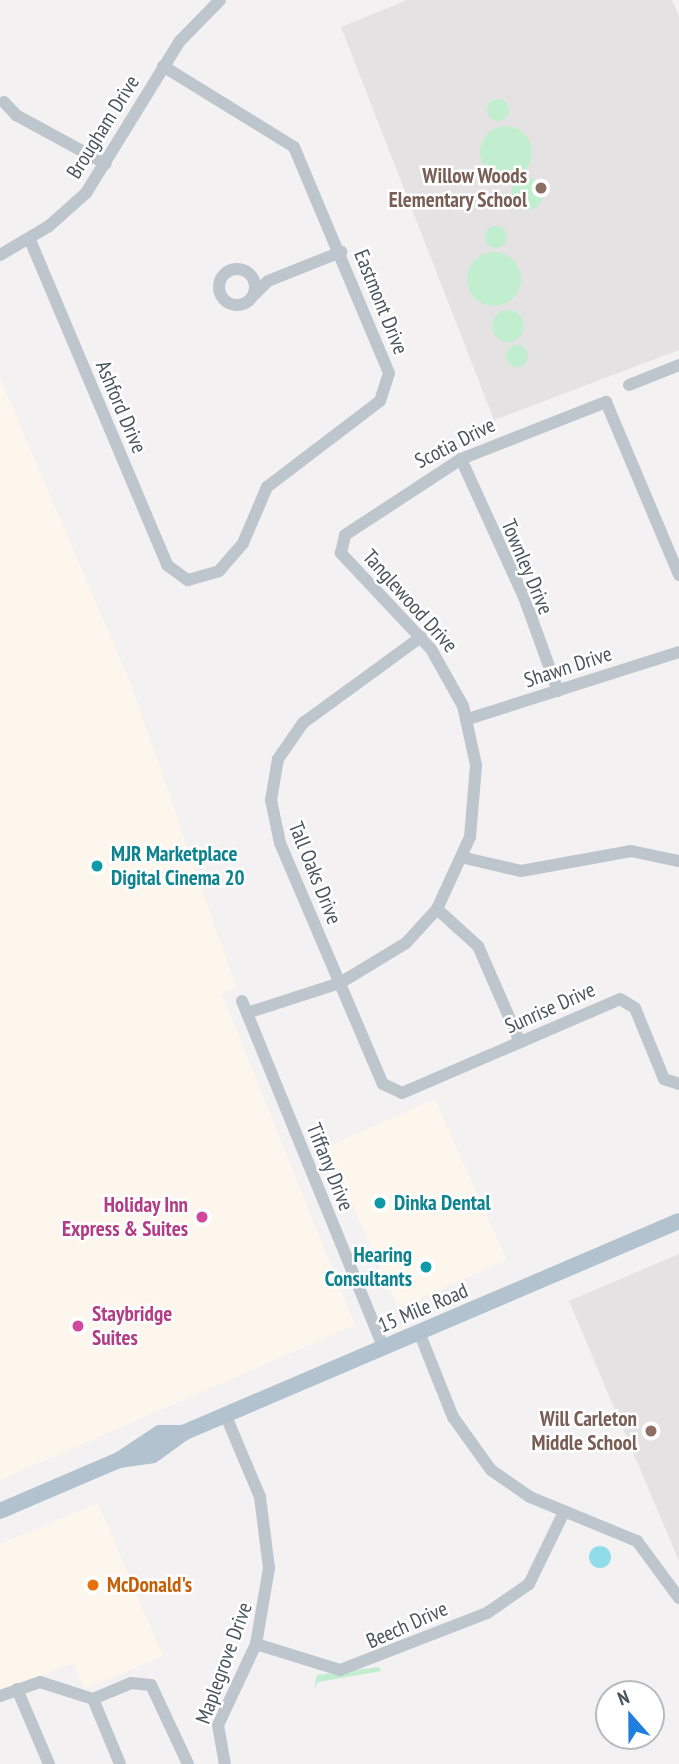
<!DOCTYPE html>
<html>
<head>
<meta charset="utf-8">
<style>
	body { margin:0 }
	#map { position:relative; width:679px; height:1764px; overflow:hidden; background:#f3f1f1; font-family:"PT Sans Narrow",sans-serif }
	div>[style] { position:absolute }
	.commercial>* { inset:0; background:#fcf6ec; transform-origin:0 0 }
	.education>* { inset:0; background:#e4e2e3 }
	.green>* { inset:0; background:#c2eed0 }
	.round { border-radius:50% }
	.water>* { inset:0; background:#90dde9 }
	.minor>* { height:12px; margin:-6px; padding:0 6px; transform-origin:6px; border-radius:6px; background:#bdc6cd }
	.minor>.ring { margin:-6px; padding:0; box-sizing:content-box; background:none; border:12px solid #bdc6cd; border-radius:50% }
	.major>* { height:16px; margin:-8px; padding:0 8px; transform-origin:8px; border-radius:8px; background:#b2c2ce }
	.dots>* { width:19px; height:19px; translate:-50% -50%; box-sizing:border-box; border:4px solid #fff; border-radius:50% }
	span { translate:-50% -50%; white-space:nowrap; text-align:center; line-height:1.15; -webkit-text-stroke:5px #fff; paint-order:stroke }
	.street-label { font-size:21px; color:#49555e }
	.education-label { font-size:21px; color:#785e54; font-weight:700 }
	.right { translate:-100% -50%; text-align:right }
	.culture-label { font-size:21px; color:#0d838f; font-weight:700 }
	.left { translate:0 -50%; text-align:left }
	.hotel-label { font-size:21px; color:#b23c85; font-weight:700 }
	.food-label { font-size:21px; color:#c56008; font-weight:700 }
	.north { position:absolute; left:595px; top:1680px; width:70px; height:70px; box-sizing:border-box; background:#fff; border:2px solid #b6bbbf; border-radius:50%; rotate:339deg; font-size:19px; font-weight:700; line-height:28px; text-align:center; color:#49555e }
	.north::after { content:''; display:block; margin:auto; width:24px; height:32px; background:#207fde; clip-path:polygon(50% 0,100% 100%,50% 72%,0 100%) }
</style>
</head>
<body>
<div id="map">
	<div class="commercial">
		<div style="clip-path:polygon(0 378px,132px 687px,236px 987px,222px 994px,355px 1325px,0 1480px)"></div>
		<div style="left:435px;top:1099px;width:176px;height:119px;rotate:66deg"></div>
		<div style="clip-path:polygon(98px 1503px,163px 1656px,84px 1689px,73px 1663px,0 1692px,0 1544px)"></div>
	</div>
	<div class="education">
		<div style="clip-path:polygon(407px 0,672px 0,679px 17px,679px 350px,494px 420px,341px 27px)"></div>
		<div style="clip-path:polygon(679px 1254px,679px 1561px,569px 1301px)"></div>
	</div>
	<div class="green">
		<div class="round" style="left:487px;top:99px;width:22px;height:22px"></div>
		<div class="round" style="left:480px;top:126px;width:52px;height:52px"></div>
		<div class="round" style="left:511px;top:178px;width:32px;height:32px"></div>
		<div class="round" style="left:485px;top:226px;width:22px;height:22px"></div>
		<div class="round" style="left:467px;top:252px;width:54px;height:54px"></div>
		<div class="round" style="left:492px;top:310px;width:32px;height:32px"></div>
		<div class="round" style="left:506px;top:345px;width:22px;height:22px"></div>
		<div style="clip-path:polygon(379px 1667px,386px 1680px,381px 1671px,318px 1682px,314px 1690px,317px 1675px)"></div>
	</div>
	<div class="water">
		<div class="round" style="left:589px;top:1546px;width:22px;height:22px"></div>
	</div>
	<div class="minor">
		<div style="left:4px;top:102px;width:18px;rotate:47deg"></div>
		<div style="left:16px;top:115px;width:102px;rotate:28.6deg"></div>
		<div style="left:30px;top:240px;width:353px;rotate:67.1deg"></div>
		<div style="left:167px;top:565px;width:26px;rotate:36deg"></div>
		<div style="left:188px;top:580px;width:32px;rotate:-16deg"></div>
		<div style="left:219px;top:571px;width:37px;rotate:-49deg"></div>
		<div style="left:243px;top:543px;width:61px;rotate:-66.8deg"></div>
		<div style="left:267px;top:487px;width:142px;rotate:-37.3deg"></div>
		<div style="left:380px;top:401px;width:29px;rotate:-72deg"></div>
		<div style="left:389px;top:373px;width:245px;rotate:-112.8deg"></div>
		<div style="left:294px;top:147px;width:154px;rotate:-148.3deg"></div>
		<div style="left:0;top:255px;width:57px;rotate:-30.6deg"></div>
		<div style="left:49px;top:226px;width:50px;rotate:-41.7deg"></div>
		<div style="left:86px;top:193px;width:179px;rotate:-58.3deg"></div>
		<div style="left:180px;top:41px;width:57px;rotate:-45.7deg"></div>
		<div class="ring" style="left:219px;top:269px;width:24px;height:24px"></div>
		<div style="left:255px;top:294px;width:18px;rotate:-45deg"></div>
		<div style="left:268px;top:281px;width:79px;rotate:-21.7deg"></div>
		<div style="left:629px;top:385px;width:54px;rotate:-21.8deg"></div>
		<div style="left:461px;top:459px;width:152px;rotate:65.5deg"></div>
		<div style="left:524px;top:597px;width:100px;rotate:70.1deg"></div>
		<div style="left:421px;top:637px;width:146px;rotate:143.9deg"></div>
		<div style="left:303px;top:723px;width:44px;rotate:124.8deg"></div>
		<div style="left:278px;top:759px;width:42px;rotate:99.7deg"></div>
		<div style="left:271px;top:800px;width:44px;rotate:78.2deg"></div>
		<div style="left:280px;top:843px;width:262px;rotate:66.9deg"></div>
		<div style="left:383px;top:1084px;width:21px;rotate:25deg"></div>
		<div style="left:402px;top:1093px;width:237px;rotate:-23.3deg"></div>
		<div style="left:620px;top:999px;width:17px;rotate:31deg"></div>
		<div style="left:635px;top:1008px;width:77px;rotate:67.8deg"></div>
		<div style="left:664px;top:1079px;width:16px;rotate:18deg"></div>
		<div style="left:468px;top:719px;width:221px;rotate:-17.6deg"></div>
		<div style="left:465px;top:858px;width:57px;rotate:13.1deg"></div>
		<div style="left:521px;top:871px;width:112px;rotate:-10.3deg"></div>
		<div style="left:631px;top:851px;width:49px;rotate:11.8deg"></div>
		<div style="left:437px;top:909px;width:55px;rotate:42.1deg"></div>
		<div style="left:478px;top:946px;width:105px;rotate:66.4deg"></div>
		<div style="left:242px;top:1001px;width:374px;rotate:67.8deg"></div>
		<div style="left:247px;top:1013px;width:98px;rotate:-17.9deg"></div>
		<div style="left:340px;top:983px;width:77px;rotate:-31.2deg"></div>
		<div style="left:406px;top:943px;width:46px;rotate:-47.6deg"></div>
		<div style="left:437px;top:909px;width:79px;rotate:-65.4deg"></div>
		<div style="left:470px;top:837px;width:72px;rotate:-85.2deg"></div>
		<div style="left:476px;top:765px;width:60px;rotate:-102.4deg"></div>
		<div style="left:463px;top:706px;width:65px;rotate:-119.3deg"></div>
		<div style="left:431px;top:649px;width:132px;rotate:-133.2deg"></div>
		<div style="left:341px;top:553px;width:18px;rotate:-77deg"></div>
		<div style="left:345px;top:535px;width:139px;rotate:-33.2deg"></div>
		<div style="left:461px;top:459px;width:156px;rotate:-21.5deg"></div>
		<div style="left:606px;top:402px;width:188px;rotate:67.1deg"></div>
		<div style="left:419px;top:1332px;width:92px;rotate:68.2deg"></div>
		<div style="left:453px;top:1417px;width:65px;rotate:54.4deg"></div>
		<div style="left:491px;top:1470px;width:47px;rotate:34.7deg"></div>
		<div style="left:530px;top:1497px;width:116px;rotate:22.4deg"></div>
		<div style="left:637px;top:1541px;width:71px;rotate:53.6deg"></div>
		<div style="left:225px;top:1414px;width:90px;rotate:67.1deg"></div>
		<div style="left:260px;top:1497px;width:72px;rotate:82.8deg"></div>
		<div style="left:269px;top:1568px;width:77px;rotate:99.7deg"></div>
		<div style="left:256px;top:1644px;width:89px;rotate:115.1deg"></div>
		<div style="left:218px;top:1725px;width:40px;rotate:80deg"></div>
		<div style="left:256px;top:1644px;width:88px;rotate:17.2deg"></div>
		<div style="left:340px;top:1670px;width:158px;rotate:-21.2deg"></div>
		<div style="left:487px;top:1613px;width:51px;rotate:-34.6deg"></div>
		<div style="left:529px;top:1584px;width:80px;rotate:-64.1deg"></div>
		<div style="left:17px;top:1689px;width:82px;rotate:66.9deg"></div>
		<div style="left:0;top:1696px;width:42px;rotate:-19.3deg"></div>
		<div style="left:40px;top:1682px;width:56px;rotate:17.8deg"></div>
		<div style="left:93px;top:1699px;width:41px;rotate:-22.8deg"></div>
		<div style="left:131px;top:1683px;width:20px;rotate:6deg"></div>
		<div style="left:151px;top:1685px;width:87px;rotate:64.9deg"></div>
		<div style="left:93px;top:1699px;width:70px;rotate:67.4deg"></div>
	</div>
	<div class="major">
		<div style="left:119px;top:1460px;width:34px;rotate:-8deg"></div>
		<div style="left:153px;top:1455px;width:37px;rotate:-36deg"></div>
		<div style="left:183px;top:1433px;width:539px;rotate:-23.14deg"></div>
		<div style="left:0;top:1511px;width:129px;rotate:-23.2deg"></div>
		<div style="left:119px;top:1460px;width:49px;rotate:-33.4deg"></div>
		<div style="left:160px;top:1433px;width:23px"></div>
	</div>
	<div class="dots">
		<div style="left:541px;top:188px;background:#8d6e63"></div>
		<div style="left:97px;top:866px;background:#0f9aa8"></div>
		<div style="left:380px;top:1203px;background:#0f9aa8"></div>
		<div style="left:202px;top:1217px;background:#d1479c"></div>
		<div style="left:426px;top:1267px;background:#0f9aa8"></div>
		<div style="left:78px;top:1326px;background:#d1479c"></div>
		<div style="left:651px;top:1431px;background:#8d6e63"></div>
		<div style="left:93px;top:1585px;background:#e8710a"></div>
	</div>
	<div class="street-label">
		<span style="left:103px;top:127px;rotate:-58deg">Brougham Drive</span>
		<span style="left:381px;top:302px;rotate:68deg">Eastmont Drive</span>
		<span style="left:121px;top:407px;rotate:67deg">Ashford Drive</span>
		<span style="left:455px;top:443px;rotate:-27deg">Scotia Drive</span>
		<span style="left:527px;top:567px;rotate:67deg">Townley Drive</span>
		<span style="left:410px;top:601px;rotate:48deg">Tanglewood Drive</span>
		<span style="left:568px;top:667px;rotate:-18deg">Shawn Drive</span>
		<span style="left:315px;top:873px;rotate:68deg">Tall Oaks Drive</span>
		<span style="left:550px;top:1008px;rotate:-24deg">Sunrise Drive</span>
		<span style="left:330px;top:1167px;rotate:68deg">Tiffany Drive</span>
		<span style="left:423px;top:1308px;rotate:-23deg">15 Mile Road</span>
		<span style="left:407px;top:1625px;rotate:-24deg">Beech Drive</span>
		<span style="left:224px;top:1663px;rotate:-70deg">Maplegrove Drive</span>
	</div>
	<div class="education-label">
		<span class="right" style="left:527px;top:188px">Willow Woods<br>Elementary School</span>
		<span class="right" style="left:637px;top:1431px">Will Carleton<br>Middle School</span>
	</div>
	<div class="culture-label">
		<span class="left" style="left:111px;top:866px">MJR Marketplace<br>Digital Cinema 20</span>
		<span class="left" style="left:394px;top:1203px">Dinka Dental</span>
		<span class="right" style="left:412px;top:1267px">Hearing<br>Consultants</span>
	</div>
	<div class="hotel-label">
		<span class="right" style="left:188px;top:1217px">Holiday Inn<br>Express &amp; Suites</span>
		<span class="left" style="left:92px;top:1326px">Staybridge<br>Suites</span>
	</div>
	<div class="food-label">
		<span class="left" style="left:107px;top:1585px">McDonald's</span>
	</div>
	<div class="north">N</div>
</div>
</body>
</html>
